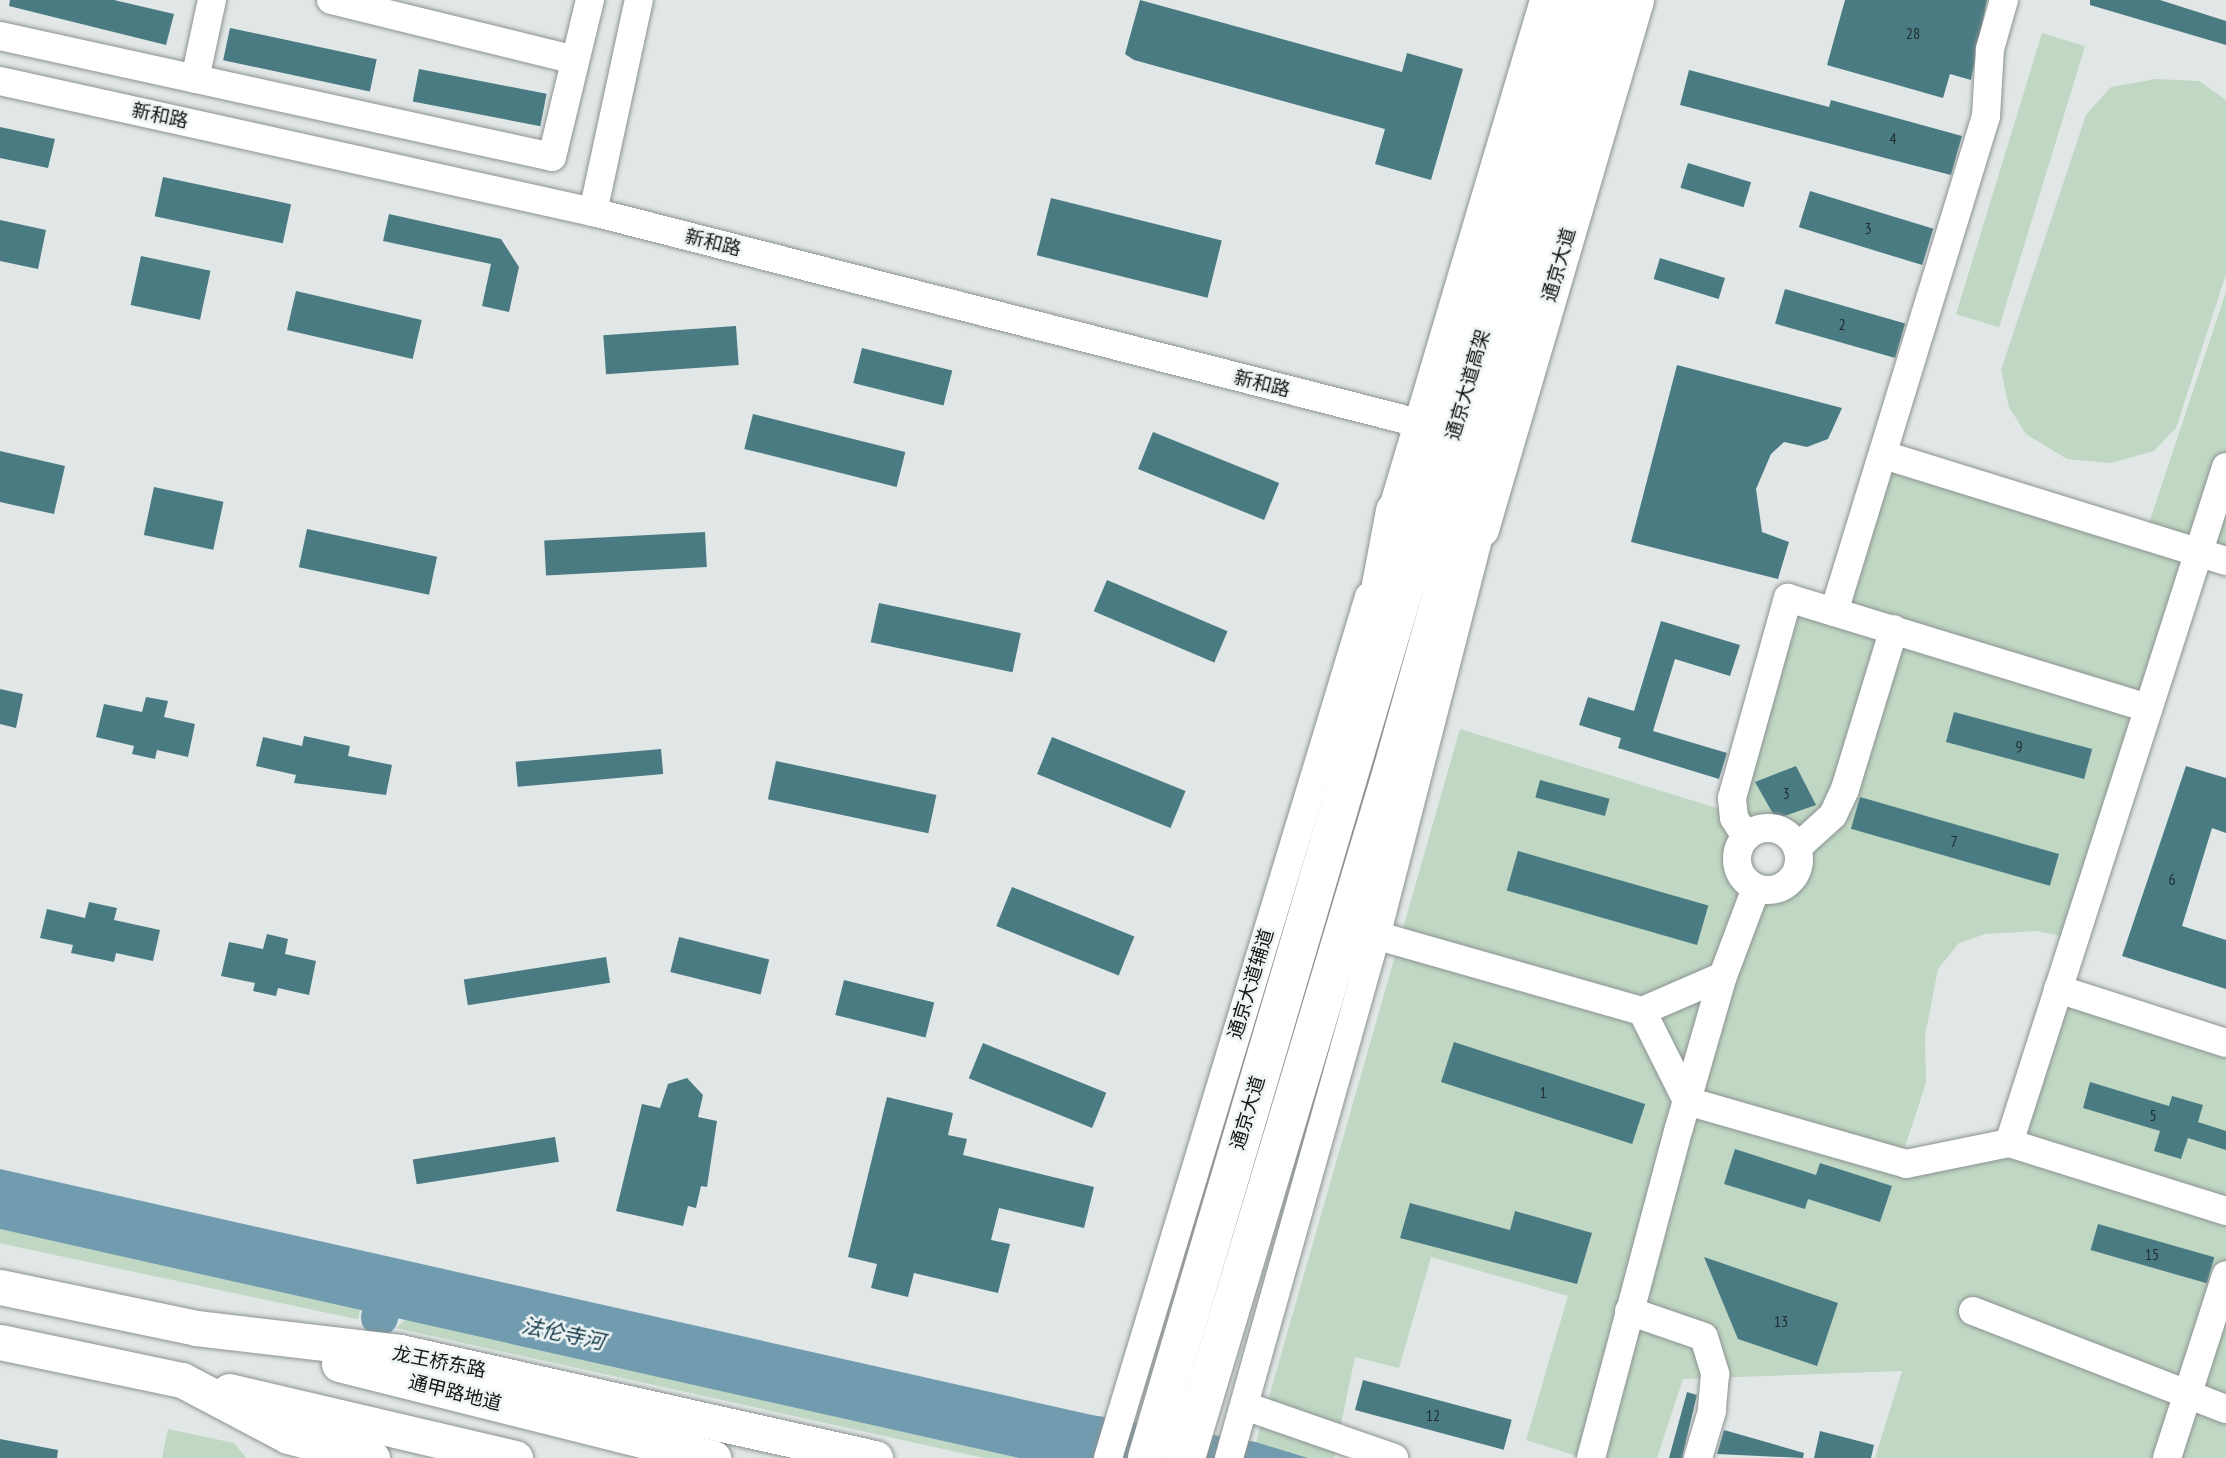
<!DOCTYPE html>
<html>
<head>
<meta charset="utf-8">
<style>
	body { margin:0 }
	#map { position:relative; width:2226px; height:1458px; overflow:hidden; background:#e1e7e6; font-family:"PT Sans Narrow","Noto Sans SC",sans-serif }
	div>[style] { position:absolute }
	.green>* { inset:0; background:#bfd7c3; transform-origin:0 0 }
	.water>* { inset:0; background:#719caf }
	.river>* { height:37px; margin:-18.5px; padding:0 18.5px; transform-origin:18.5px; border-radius:18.5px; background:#719caf }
	.building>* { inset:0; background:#4a7b83; transform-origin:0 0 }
	.roads { filter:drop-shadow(0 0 2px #8c9291) drop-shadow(0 0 2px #8c9291) }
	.minor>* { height:28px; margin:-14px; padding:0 14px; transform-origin:14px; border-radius:14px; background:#fff }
	.minor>.ring { margin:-14px; padding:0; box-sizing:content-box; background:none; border:28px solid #fff; border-radius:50% }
	.major>* { height:35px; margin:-17.5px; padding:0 17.5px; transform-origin:17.5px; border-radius:17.5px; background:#fff }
	.highway>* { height:38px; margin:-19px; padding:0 19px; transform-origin:19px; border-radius:19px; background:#fff }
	span { translate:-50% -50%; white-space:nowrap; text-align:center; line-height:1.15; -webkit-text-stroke:5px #eef4f4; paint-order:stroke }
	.number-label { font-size:16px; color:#202e2f }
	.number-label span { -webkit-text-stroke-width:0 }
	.street-label { font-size:19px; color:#121413 }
	.water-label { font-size:21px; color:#0f3746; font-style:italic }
</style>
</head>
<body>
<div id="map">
	<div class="green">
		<div style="left:2042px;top:33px;width:45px;height:294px;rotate:17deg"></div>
		<div style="clip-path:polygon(2156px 79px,2199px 81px,2226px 100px,2226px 274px,2176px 428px,2154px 451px,2111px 463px,2067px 459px,2026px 434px,2009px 407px,2001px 370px,2086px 115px,2111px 87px)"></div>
		<div style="clip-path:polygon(evenodd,2226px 292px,2226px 551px,2199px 552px,2074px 939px,2037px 931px,1985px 934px,1959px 943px,1938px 969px,1925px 1036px,1926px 1083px,1900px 1162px,2009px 1143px,2058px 989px,2226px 1043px,2226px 1458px,1875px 1458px,1902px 1371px,1683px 1379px,1657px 1458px,1583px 1458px,1526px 1440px,1568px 1296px,1431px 1257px,1399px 1368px,1355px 1357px,1334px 1458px,1308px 1458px,1256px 1442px,1460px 729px,1720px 809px,1788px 598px,1834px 611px,1884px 455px,2145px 535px,2226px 292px,1764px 828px,1784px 831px,1800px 858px,1786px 885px,1766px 891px,1741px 875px,1737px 855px,1739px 845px,1764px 828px)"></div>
		<div style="left:0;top:1229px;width:369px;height:14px;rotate:12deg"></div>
		<div style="clip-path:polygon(406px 1319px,1019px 1458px,984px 1458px,396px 1328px)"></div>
		<div style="clip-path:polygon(168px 1429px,234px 1443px,246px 1458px,162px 1458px)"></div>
	</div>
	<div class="water">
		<div style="clip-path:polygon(0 1169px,1092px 1415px,1256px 1442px,1308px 1458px,1019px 1458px,0 1229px)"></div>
	</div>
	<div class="river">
		<div style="left:379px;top:1317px;width:23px;rotate:-75deg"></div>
	</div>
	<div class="building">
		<div style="clip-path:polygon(10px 0,114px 0,174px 14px,166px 45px,9px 6px)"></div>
		<div style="clip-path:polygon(1140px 0,1402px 72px,1407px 53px,1463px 69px,1431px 180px,1375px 164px,1385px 129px,1134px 60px,1125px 54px)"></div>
		<div style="clip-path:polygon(1845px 0,1987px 0,1971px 80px,1950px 74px,1943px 98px,1827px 65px)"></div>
		<div style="clip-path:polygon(2090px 0,2160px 0,2226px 21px,2226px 45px,2090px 5px)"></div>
		<div style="left:230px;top:28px;width:150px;height:33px;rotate:12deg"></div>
		<div style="left:419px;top:69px;width:130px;height:33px;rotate:11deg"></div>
		<div style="clip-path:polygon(1689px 70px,1829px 107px,1831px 100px,1962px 136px,1951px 175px,1680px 105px)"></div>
		<div style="clip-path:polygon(0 127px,55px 139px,48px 168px,0 158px)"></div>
		<div style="left:1688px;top:163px;width:66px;height:26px;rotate:17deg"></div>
		<div style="left:163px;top:177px;width:131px;height:40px;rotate:12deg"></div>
		<div style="left:1810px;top:191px;width:129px;height:38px;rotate:17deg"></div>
		<div style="left:1051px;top:198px;width:176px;height:59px;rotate:14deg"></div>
		<div style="clip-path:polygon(389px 214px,501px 239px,519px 267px,509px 312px,482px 306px,491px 264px,383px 241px)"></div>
		<div style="clip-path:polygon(0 220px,46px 230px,38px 269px,0 261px)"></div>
		<div style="left:141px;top:256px;width:71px;height:50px;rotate:12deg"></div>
		<div style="left:1660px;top:258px;width:68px;height:22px;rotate:17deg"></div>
		<div style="left:1785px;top:289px;width:125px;height:36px;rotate:16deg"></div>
		<div style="left:296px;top:291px;width:129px;height:40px;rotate:13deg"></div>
		<div style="left:736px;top:326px;width:39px;height:133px;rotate:86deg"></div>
		<div style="left:862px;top:348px;width:93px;height:36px;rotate:14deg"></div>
		<div style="clip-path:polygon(1677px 365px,1842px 408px,1828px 439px,1807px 447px,1784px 442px,1771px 454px,1756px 489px,1762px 532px,1789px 542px,1778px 579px,1631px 542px)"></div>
		<div style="left:753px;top:414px;width:157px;height:36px;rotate:14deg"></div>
		<div style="left:1153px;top:432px;width:136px;height:40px;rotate:22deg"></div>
		<div style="clip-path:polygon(0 451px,65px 466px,54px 514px,0 502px)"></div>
		<div style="left:154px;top:487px;width:71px;height:49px;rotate:12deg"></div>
		<div style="left:307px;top:529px;width:133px;height:39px;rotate:12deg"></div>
		<div style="left:705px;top:532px;width:35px;height:161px;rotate:87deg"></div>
		<div style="left:1107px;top:580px;width:131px;height:34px;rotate:23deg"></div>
		<div style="left:879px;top:603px;width:145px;height:40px;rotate:12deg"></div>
		<div style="clip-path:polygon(1661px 621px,1740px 645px,1730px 676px,1675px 659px,1653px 731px,1727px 753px,1719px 779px,1618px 748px,1621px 738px,1579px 725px,1588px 697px,1634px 711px)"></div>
		<div style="clip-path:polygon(0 689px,23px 694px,16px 728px,0 724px)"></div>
		<div style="clip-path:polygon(146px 697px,168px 701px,164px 717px,195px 724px,188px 757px,157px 750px,155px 759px,132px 754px,134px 746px,96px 737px,104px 704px,142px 712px)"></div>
		<div style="left:1954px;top:712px;width:143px;height:31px;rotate:15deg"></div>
		<div style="clip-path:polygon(304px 736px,350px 746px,348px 756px,392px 765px,386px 795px,294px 783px,296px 775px,256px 766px,263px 737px,302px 746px)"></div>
		<div style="left:1052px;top:737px;width:144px;height:40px;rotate:22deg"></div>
		<div style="left:661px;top:749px;width:25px;height:146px;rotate:85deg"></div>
		<div style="left:776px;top:761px;width:164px;height:39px;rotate:12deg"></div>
		<div style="clip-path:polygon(1796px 766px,1816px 805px,1776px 819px,1755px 782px)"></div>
		<div style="clip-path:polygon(2186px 766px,2226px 778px,2226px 833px,2212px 828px,2182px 926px,2226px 940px,2226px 989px,2122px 956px)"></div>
		<div style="left:1540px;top:780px;width:72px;height:18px;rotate:15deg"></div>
		<div style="left:1860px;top:797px;width:207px;height:33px;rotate:16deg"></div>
		<div style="left:1518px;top:851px;width:198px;height:41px;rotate:16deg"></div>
		<div style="left:1012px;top:887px;width:132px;height:42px;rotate:22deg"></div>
		<div style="clip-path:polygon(89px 902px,117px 908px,114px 920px,160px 930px,153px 961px,116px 953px,114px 962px,71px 953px,73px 945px,40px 938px,47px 909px,85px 918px)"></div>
		<div style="clip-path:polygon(267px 934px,288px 939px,285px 954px,316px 961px,309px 995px,278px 988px,276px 996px,253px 991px,255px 983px,221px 976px,229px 942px,263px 949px)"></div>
		<div style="left:679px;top:937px;width:93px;height:36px;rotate:14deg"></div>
		<div style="left:606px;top:957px;width:26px;height:144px;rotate:81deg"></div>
		<div style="left:844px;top:980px;width:93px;height:36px;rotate:14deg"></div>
		<div style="left:1454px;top:1042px;width:201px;height:42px;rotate:18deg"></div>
		<div style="left:983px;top:1043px;width:133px;height:38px;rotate:22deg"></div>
		<div style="clip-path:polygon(687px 1078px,703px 1095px,698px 1117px,717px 1121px,707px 1187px,701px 1186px,696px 1208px,688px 1206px,683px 1226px,616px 1211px,642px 1104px,660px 1108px,668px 1084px)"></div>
		<div style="clip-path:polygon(2090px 1082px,2169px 1106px,2172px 1096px,2203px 1105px,2198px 1122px,2226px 1131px,2226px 1150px,2188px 1138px,2181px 1159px,2154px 1151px,2160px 1131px,2083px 1108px)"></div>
		<div style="clip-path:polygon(887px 1097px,953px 1113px,948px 1135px,967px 1139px,963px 1155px,1094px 1187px,1084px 1228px,999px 1208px,991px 1240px,1010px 1244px,998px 1293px,914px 1273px,908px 1297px,871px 1288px,877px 1264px,848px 1257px)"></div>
		<div style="left:555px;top:1137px;width:25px;height:144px;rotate:81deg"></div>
		<div style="clip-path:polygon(1735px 1149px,1816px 1175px,1820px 1163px,1892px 1186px,1880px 1222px,1808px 1199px,1805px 1209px,1724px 1184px)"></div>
		<div style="clip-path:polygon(1410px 1203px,1510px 1230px,1515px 1211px,1592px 1233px,1577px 1284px,1400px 1238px)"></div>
		<div style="left:2098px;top:1224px;width:121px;height:27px;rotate:16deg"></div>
		<div style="clip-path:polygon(1704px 1257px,1838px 1303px,1817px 1366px,1738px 1339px)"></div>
		<div style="left:1363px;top:1380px;width:154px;height:31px;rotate:15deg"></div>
		<div style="clip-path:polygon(1687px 1392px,1697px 1395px,1682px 1458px,1669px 1458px)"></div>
		<div style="clip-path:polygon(1724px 1430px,1804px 1453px,1803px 1458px,1717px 1454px)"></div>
		<div style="clip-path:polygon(1820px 1431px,1874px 1445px,1871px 1458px,1814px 1458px)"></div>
		<div style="clip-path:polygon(0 1439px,58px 1450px,57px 1458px,0 1458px)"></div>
	</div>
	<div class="roads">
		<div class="minor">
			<div style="left:331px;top:0;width:251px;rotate:13.8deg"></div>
			<div style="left:0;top:36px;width:565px;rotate:12.36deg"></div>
			<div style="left:552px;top:157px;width:162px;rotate:-76.4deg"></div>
			<div style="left:195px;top:79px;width:81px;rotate:-77.9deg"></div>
			<div style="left:0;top:81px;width:607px;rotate:12.46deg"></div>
			<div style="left:593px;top:212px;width:856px;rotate:14.34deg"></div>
			<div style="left:593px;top:212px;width:217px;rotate:-77.8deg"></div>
			<div style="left:1884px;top:455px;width:358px;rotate:17.2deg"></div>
			<div style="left:1834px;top:612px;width:519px;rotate:-72.96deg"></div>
			<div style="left:1986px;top:116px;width:67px;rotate:-86.6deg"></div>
			<div style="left:1990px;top:49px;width:51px;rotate:-74.1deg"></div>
			<div class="ring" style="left:1737px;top:828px;width:34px;height:34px"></div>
			<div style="left:1746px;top:837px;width:22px;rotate:-122deg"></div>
			<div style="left:1734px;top:818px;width:20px;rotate:-96deg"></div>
			<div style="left:1732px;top:798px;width:208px;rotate:-74.4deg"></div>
			<div style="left:1788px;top:598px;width:373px;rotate:17deg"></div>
			<div style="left:1798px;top:847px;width:47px;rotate:-42.4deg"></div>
			<div style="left:1833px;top:815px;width:29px;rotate:-65deg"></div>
			<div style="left:1845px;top:789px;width:167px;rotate:-73deg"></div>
			<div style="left:1375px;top:935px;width:278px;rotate:15.9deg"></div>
			<div style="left:1642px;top:1011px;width:88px;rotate:-23.4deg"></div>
			<div style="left:2058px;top:989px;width:176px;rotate:17.8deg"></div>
			<div style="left:1642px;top:1011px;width:101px;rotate:63.4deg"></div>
			<div style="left:1687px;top:1101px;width:228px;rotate:16deg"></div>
			<div style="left:1906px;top:1164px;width:105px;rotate:-11.5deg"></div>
			<div style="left:2009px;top:1143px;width:227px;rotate:17.4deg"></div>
			<div style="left:2009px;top:1143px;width:710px;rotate:-72.2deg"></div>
			<div style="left:1629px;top:1311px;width:79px;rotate:19.1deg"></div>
			<div style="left:1704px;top:1337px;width:39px;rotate:73deg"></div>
			<div style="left:1715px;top:1374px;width:37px;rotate:95deg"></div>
			<div style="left:1712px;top:1411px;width:49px;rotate:106.6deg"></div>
			<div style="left:1973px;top:1311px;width:271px;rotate:21.2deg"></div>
			<div style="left:1245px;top:1406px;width:158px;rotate:19.2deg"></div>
			<div style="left:1108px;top:1458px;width:900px;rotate:-73.14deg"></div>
			<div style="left:1229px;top:1458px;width:558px;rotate:-74.29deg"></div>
			<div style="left:1380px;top:921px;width:405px;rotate:-75.6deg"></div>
			<div style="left:1591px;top:1458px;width:342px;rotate:-75.1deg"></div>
			<div style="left:1679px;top:1128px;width:158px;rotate:-73.9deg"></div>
			<div style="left:1723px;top:976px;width:94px;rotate:-69.4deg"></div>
			<div style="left:2167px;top:1458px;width:192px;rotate:-72.1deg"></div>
		</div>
		<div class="major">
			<div style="left:1395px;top:511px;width:533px;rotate:-73.43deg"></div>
			<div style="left:1481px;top:529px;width:551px;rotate:-73.67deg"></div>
			<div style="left:0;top:1287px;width:200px;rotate:11.8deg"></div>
			<div style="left:196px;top:1328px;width:205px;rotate:6.7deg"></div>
			<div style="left:400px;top:1352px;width:487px;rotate:12.6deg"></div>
			<div style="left:0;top:1342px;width:186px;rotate:11.8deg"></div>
			<div style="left:182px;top:1380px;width:120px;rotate:27.8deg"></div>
			<div style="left:288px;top:1436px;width:87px;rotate:14.7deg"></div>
			<div style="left:339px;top:1364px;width:386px;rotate:14.1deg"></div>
			<div style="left:229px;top:1391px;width:294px;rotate:13.2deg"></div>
		</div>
		<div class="highway">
			<div style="left:1374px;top:622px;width:113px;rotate:-79.3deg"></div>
			<div style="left:1147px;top:1458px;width:1520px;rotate:-73.53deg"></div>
			<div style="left:1186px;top:1458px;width:717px;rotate:-73.31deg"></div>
			<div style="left:1392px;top:771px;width:801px;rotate:-74.28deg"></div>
		</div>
	</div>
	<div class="number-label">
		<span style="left:1913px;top:33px">28</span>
		<span style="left:1893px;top:138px">4</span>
		<span style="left:1868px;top:228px">3</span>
		<span style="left:1842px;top:324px">2</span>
		<span style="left:2019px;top:746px">9</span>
		<span style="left:1786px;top:793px">3</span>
		<span style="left:1954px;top:841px">7</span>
		<span style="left:2172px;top:879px">6</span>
		<span style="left:1543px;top:1092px">1</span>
		<span style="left:2153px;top:1115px">5</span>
		<span style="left:2152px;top:1254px">15</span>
		<span style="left:1781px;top:1321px">13</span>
		<span style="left:1433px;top:1415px">12</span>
	</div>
	<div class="street-label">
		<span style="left:160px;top:116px;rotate:12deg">新和路</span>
		<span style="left:713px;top:243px;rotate:14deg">新和路</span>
		<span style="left:1559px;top:265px;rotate:-74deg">通京大道</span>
		<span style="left:1262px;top:384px;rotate:14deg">新和路</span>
		<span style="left:1468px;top:385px;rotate:-74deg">通京大道高架</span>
		<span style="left:1251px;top:984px;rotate:-73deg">通京大道辅道</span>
		<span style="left:1248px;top:1113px;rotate:-73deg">通京大道</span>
		<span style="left:439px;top:1362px;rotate:11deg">龙王桥东路</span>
		<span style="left:455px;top:1393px;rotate:14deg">通甲路地道</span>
	</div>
	<div class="water-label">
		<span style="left:563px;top:1334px;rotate:12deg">法伦寺河</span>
	</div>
</div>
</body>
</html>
